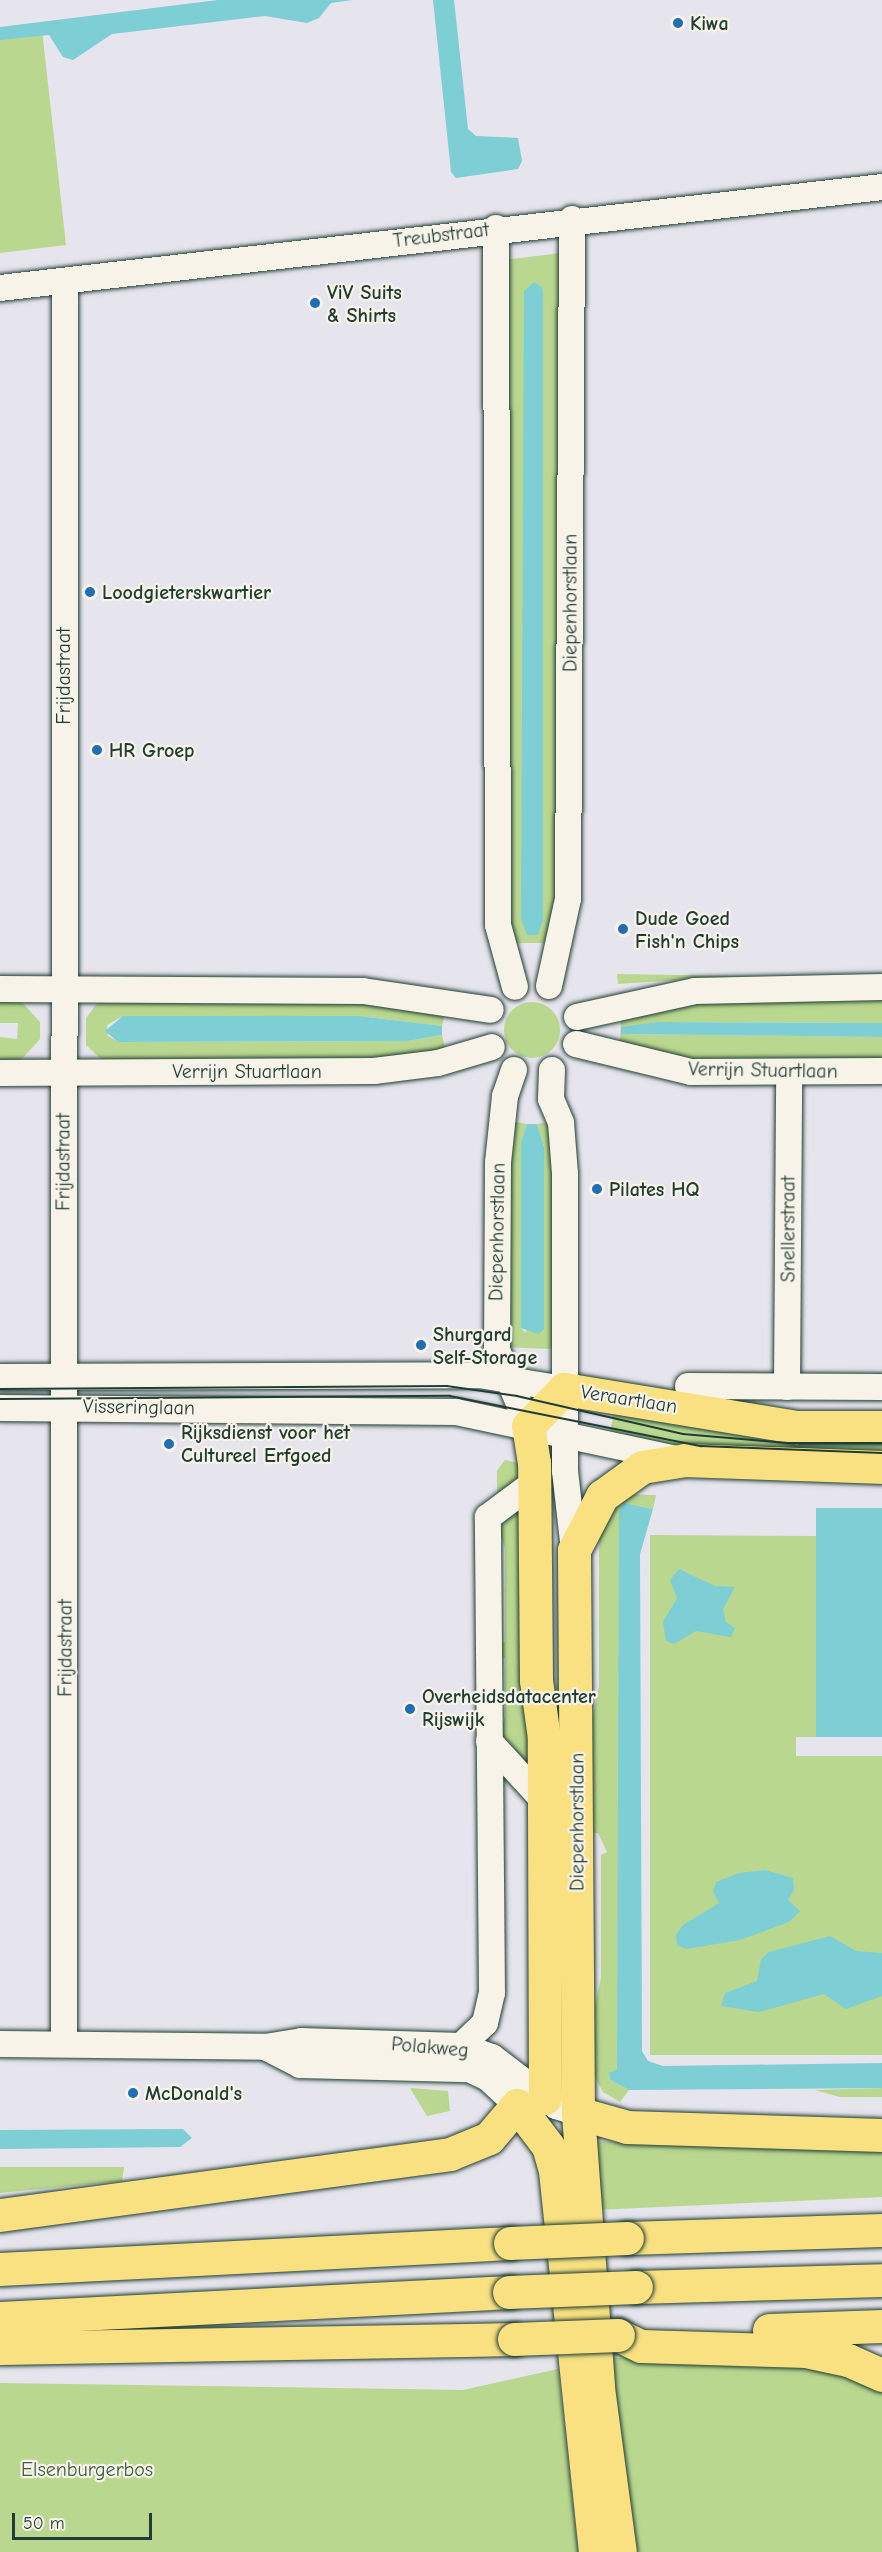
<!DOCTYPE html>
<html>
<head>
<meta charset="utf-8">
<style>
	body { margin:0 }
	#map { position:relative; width:882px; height:2552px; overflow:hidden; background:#e6e4ec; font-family:"Comic Neue",sans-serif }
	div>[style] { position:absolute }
	.green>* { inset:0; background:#b9d78f }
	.round { border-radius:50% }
	.water>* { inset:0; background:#7dced5; transform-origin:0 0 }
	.roads { filter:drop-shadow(0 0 2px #1f3d34) drop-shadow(0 0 2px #1f3d34) }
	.minor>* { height:26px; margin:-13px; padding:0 13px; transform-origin:13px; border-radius:13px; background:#f7f3e8 }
	.major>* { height:33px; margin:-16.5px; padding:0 16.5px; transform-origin:16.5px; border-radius:16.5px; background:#f9e181 }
	.highway>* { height:33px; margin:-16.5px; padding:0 16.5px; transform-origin:16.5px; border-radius:16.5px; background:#f9e181 }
	.tram>* { height:1.5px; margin:-0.75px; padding:0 0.75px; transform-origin:0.75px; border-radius:0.75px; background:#1f3d34 }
	.bridges { filter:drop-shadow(0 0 2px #1f3d34) drop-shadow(0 0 2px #1f3d34) }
	.highway-bridge>* { height:33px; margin:-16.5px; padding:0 16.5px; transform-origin:16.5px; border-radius:16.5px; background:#f9e181 }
	.dots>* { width:16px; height:16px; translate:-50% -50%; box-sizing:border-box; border:3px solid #f7f3e8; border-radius:50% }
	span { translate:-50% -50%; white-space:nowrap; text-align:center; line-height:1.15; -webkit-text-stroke:4.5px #f7f3e8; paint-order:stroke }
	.poi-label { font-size:20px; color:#1f3d34; font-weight:700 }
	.left { translate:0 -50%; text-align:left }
	.street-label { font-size:20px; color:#1f3d34 }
	.park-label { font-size:20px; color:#3e5c46 }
	.scale { position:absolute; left:12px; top:2513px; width:140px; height:27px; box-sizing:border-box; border:3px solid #1f3d34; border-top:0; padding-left:8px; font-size:18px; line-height:21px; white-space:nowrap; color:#1f3d34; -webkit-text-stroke:4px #f7f3e8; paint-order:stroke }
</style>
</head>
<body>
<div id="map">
	<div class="green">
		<div style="clip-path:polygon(42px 30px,66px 245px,0 253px,0 36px)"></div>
		<div style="clip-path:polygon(561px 253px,562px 891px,554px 943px,507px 943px,503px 260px)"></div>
		<div style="clip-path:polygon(617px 974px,737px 976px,618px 984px)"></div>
		<div style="clip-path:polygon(297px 994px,446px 1008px,442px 1026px,359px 1016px,123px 1016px,107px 1025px,108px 1036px,119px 1042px,408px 1041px,442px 1035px,446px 1052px,391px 1062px,102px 1060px,86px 1045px,86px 1018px,98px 1002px)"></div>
		<div style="clip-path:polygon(0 1000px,20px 1000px,40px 1022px,40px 1039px,20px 1061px,0 1061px,0 1037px,17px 1039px,18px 1023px,0 1023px)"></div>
		<div style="clip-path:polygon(882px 1000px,882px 1023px,658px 1022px,622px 1034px,882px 1037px,882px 1061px,735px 1066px,620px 1048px,621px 1011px,669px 1001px)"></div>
		<div class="round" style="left:504px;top:1002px;width:56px;height:56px"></div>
		<div style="clip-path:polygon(509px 1121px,527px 1124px,521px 1142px,521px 1328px,526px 1333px,544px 1147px,537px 1124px,555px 1121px,558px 1345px,551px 1349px,505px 1347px)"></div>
		<div style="clip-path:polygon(615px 1408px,882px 1436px,882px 1456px,723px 1453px,609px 1437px)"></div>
		<div style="clip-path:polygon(505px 1460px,523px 1464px,522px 1477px,497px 1501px,497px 1471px)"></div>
		<div style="clip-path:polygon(620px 1494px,656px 1495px,653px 1509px,624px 1503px,617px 2069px,609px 2074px,610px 2080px,629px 2090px,620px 2102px,603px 2092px,592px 2072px,591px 2023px,601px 1978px,601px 1855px,607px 1852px,598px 1833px,588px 1833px,587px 1746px,599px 1686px,599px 1536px)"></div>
		<div style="clip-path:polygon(524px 1500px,534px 1775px,499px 1735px,505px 1717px,505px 1658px,499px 1657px,498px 1642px,505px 1642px,505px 1549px,499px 1529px)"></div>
		<div style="clip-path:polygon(650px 1535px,816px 1536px,818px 1737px,796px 1737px,796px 1756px,882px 1756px,882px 2055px,650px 2055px)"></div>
		<div style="clip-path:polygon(410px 2088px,448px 2091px,450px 2111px,427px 2116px)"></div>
		<div style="clip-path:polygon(882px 2088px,882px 2097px,840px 2097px,815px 2090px)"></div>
		<div style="clip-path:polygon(587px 2141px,882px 2152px,882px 2197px,595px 2210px)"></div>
		<div style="clip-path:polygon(0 2167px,124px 2167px,122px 2181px,0 2193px)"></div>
		<div style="clip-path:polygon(780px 2353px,882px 2384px,882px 2552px,635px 2552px,612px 2358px)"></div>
		<div style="clip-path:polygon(558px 2369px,578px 2552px,0 2552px,0 2383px,463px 2390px)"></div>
	</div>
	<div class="water">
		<div style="clip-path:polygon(218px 0,352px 0,331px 3px,319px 18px,307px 23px,265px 16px,112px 34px,73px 60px,63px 57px,49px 35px,0 40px,0 27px)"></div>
		<div style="clip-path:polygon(433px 0,454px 0,468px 129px,476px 136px,518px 138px,522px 161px,518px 169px,456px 178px,451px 172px)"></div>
		<div style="clip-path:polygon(534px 282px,542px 287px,543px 298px,543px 920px,538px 935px,527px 935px,521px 919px,524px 291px)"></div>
		<div style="clip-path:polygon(123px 1016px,359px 1016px,442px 1026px,442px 1035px,408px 1041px,118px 1042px,105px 1031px)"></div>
		<div style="clip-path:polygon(658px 1022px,882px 1023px,882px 1037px,621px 1034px,621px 1027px)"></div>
		<div style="clip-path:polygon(527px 1124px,537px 1124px,544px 1147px,544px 1329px,538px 1334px,521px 1328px,521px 1142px)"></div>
		<div style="clip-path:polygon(624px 1503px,653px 1509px,640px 1554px,642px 2051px,648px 2061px,663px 2066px,882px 2063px,882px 2088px,629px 2090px,610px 2080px,609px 2073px,617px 2069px,619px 1511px)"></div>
		<div style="left:882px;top:1508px;width:229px;height:66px;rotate:90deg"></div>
		<div style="clip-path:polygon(679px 1569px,715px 1586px,735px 1587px,723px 1609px,726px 1622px,735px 1628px,731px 1637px,696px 1631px,674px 1644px,666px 1641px,663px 1622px,677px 1598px,670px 1580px)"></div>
		<div style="clip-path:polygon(765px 1870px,793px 1878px,794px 1890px,788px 1900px,800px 1911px,789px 1922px,740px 1940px,686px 1949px,677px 1945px,676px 1935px,683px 1925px,719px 1903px,713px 1892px,716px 1882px,739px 1873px)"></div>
		<div style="clip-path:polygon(830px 1936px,856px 1951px,882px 1953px,882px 1996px,846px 2009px,824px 1994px,759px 2012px,721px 2006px,725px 1993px,757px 1981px,761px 1959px,769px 1952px)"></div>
		<div style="clip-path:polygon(183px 2129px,192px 2138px,180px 2147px,0 2149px,0 2130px)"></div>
	</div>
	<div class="roads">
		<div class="minor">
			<div style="left:496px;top:228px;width:697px;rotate:89.84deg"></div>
			<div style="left:498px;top:925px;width:64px;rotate:74.7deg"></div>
			<div style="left:0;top:288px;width:888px;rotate:-6.53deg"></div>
			<div style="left:549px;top:986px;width:89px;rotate:-77.7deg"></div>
			<div style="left:568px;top:899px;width:680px;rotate:-89.66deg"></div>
			<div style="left:0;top:989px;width:363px;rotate:0.3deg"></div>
			<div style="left:363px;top:991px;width:129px;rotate:8.4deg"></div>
			<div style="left:577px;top:1017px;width:121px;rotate:-12.4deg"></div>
			<div style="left:695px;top:991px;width:187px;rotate:-1.2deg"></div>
			<div style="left:576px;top:1044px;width:118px;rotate:13.7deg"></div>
			<div style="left:691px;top:1072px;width:191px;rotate:-0.3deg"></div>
			<div style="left:514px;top:1070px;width:28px;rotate:109deg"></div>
			<div style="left:505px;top:1096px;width:67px;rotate:96deg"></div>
			<div style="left:498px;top:1163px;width:187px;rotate:90.3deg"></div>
			<div style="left:497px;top:1350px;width:82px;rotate:67.8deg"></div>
			<div style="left:552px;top:1070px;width:29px;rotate:92deg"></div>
			<div style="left:551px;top:1099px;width:26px;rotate:67deg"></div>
			<div style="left:561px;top:1123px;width:51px;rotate:85.5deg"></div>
			<div style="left:565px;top:1174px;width:297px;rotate:90deg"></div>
			<div style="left:565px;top:1471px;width:80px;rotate:83.5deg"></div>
			<div style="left:0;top:1073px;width:374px;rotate:-0.3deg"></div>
			<div style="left:374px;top:1071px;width:64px;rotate:-7.1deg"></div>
			<div style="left:438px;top:1063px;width:56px;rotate:-16.5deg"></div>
			<div style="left:0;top:1377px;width:479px;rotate:-0.2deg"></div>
			<div style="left:479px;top:1375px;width:86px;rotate:9.4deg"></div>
			<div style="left:688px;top:1386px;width:194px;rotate:0.3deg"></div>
			<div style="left:787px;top:1387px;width:315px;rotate:-89.6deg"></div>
			<div style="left:0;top:1408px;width:456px;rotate:0.5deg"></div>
			<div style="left:456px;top:1412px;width:222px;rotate:12deg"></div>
			<div style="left:489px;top:1741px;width:80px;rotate:47.5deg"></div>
			<div style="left:64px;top:2043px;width:1762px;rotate:-89.97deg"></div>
			<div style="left:0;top:2044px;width:265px;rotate:0.6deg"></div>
			<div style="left:265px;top:2047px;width:36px;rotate:-9deg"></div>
			<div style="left:301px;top:2041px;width:160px;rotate:1.8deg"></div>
			<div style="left:461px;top:2046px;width:33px;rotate:20deg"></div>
			<div style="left:492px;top:2057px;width:81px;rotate:37.4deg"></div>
			<div style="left:556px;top:2106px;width:23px;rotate:18deg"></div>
			<div style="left:461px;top:2046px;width:33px;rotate:-44deg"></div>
			<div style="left:485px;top:2023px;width:31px;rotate:-77deg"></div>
			<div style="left:492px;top:1993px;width:476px;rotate:-90.5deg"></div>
			<div style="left:488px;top:1517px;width:59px;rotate:-36.7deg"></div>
			<div style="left:265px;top:2047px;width:39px;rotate:27deg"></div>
			<div style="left:300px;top:2065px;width:169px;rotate:1.4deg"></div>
			<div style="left:469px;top:2069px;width:21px;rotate:25deg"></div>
			<div style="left:488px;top:2078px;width:40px;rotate:43deg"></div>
		</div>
		<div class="major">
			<div style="left:545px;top:2098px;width:360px;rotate:-90.2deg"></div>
			<div style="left:544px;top:1738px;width:59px;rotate:-97.9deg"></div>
			<div style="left:536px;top:1680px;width:217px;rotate:-90.5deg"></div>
			<div style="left:534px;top:1463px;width:37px;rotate:-99deg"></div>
			<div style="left:528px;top:1426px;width:52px;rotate:-45.8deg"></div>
			<div style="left:564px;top:1389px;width:236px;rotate:9.3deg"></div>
			<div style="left:797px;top:1427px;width:85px"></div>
			<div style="left:578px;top:2113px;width:563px;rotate:-90.41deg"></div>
			<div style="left:574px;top:1550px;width:61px;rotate:-62.6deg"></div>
			<div style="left:602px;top:1496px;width:49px;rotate:-35.9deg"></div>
			<div style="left:642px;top:1467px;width:44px;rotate:-9.2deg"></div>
			<div style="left:685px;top:1460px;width:197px;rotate:2deg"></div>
		</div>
		<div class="highway">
			<div style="left:578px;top:2113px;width:276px;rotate:85.8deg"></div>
			<div style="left:598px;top:2388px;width:165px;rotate:82.4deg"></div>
			<div style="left:578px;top:2113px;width:51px;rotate:15.9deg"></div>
			<div style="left:627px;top:2127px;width:255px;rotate:1.8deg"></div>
			<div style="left:0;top:2215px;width:454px;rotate:-7.7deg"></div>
			<div style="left:450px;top:2154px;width:42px;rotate:-22.3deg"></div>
			<div style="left:489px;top:2138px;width:43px;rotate:-49.7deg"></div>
			<div style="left:517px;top:2105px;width:51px;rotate:52.9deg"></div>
			<div style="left:548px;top:2146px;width:26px;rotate:74deg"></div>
			<div style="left:555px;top:2171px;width:383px;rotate:84deg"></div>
			<div style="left:627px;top:2238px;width:255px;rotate:-1.8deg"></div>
			<div style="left:0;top:2269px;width:511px;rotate:-2.92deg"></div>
			<div style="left:636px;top:2287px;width:246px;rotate:-1.6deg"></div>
			<div style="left:0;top:2318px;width:510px;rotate:-2.92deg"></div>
			<div style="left:769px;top:2330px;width:113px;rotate:-2deg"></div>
			<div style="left:618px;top:2335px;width:25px;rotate:26deg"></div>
			<div style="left:641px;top:2346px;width:165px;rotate:1.7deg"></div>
			<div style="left:806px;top:2351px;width:43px;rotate:12.1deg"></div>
			<div style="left:848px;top:2360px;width:37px;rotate:24deg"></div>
			<div style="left:0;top:2348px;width:514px;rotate:-1deg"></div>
		</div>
	</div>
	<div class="tram">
		<div style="left:0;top:1389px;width:447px;rotate:-0.4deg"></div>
		<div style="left:447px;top:1386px;width:71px;rotate:8.1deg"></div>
		<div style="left:517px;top:1396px;width:170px;rotate:12.9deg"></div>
		<div style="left:683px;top:1434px;width:105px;rotate:4.9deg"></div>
		<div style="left:788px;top:1443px;width:94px"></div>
		<div style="left:0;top:1399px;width:450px;rotate:-0.4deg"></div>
		<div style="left:450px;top:1396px;width:256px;rotate:11.3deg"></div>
		<div style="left:701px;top:1446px;width:181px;rotate:2.2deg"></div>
	</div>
	<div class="bridges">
		<div class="highway-bridge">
			<div style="left:510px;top:2243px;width:117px;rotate:-2.4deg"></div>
			<div style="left:509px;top:2292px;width:127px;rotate:-2.3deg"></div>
			<div style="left:514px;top:2339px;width:104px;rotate:-2.2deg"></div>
		</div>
	</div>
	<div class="dots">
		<div style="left:678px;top:23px;background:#1f6fb2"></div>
		<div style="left:315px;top:303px;background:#1f6fb2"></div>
		<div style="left:90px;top:592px;background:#1f6fb2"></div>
		<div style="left:97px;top:750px;background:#1f6fb2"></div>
		<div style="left:623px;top:929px;background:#1f6fb2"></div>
		<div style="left:597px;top:1189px;background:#1f6fb2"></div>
		<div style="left:421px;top:1345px;background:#1f6fb2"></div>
		<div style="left:169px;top:1444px;background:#1f6fb2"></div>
		<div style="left:410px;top:1709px;background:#1f6fb2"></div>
		<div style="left:133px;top:2093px;background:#1f6fb2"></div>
	</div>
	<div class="poi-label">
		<span class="left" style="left:690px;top:23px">Kiwa</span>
		<span class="left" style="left:327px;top:304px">ViV Suits<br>&amp; Shirts</span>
		<span class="left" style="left:102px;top:592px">Loodgieterskwartier</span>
		<span class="left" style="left:109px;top:750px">HR Groep</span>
		<span class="left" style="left:635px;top:930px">Dude Goed<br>Fish'n Chips</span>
		<span class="left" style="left:609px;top:1189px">Pilates HQ</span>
		<span class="left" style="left:433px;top:1346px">Shurgard<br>Self-Storage</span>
		<span class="left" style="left:181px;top:1444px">Rijksdienst voor het<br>Cultureel Erfgoed</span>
		<span class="left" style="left:422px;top:1708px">Overheidsdatacenter<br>Rijswijk</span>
		<span class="left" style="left:145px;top:2093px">McDonald's</span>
	</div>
	<div class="street-label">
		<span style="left:441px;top:235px;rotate:-7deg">Treubstraat</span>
		<span style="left:570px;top:603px;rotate:-90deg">Diepenhorstlaan</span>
		<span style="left:63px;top:676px;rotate:-90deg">Frijdastraat</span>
		<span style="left:763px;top:1070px;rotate:1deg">Verrijn Stuartlaan</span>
		<span style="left:247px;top:1071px">Verrijn Stuartlaan</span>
		<span style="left:63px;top:1162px;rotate:-90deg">Frijdastraat</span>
		<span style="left:788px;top:1229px;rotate:-90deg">Snellerstraat</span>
		<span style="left:497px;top:1232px;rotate:-89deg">Diepenhorstlaan</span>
		<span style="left:629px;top:1399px;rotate:9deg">Veraartlaan</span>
		<span style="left:139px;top:1407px;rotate:1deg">Visseringlaan</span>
		<span style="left:65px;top:1648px;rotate:-90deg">Frijdastraat</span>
		<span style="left:577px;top:1822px;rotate:-90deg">Diepenhorstlaan</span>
		<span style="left:430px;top:2047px;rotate:5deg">Polakweg</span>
	</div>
	<div class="park-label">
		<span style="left:87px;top:2469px">Elsenburgerbos</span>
	</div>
	<div class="scale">50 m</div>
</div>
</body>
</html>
